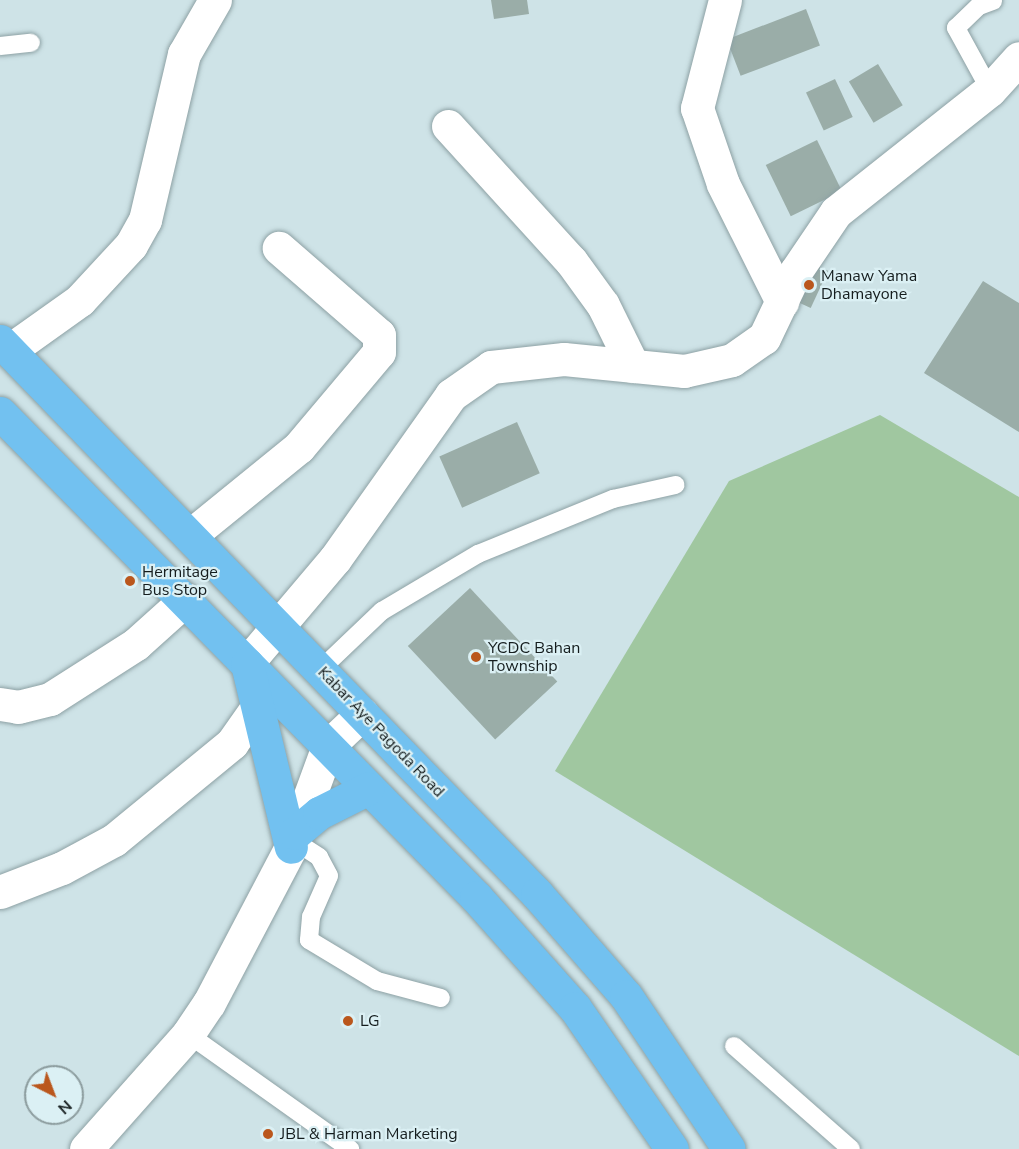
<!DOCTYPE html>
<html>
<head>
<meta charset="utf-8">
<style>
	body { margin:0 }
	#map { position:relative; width:1019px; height:1149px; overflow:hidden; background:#cee3e7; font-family:"Nunito Sans",sans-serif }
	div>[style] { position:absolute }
	.green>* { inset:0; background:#a0c7a0 }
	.building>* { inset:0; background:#9aada8; transform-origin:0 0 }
	.roads { filter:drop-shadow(0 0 2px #8da1a4) drop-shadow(0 0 2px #8da1a4) }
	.service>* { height:18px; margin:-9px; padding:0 9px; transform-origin:9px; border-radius:9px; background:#fff }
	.minor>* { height:33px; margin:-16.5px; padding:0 16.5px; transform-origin:16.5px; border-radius:16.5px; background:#fff }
	.primary>* { height:33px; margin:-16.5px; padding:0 16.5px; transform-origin:16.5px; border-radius:16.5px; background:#72c1f0 }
	.dots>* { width:16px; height:16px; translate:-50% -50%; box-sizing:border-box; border:3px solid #dbf0f4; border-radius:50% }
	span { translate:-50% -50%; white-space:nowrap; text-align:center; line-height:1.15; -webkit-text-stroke:4.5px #dbf0f4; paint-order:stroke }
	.poi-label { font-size:16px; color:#151d1e }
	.left { translate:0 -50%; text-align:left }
	.street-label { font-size:16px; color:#151d1e }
	.north { position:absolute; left:24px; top:1065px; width:60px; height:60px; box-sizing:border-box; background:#dbf0f4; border:2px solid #8c9c9e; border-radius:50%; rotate:138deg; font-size:16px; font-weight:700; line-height:24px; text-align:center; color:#151d1e }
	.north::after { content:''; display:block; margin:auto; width:21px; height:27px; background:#ba571d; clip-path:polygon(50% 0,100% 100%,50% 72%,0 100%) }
</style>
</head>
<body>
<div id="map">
	<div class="green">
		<div style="clip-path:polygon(880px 415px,1019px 497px,1019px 1056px,555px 771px,729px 481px)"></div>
	</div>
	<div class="building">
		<div style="clip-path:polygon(491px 0,527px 0,529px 14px,494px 19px)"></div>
		<div style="left:806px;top:9px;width:39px;height:85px;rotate:69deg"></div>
		<div style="left:878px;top:64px;width:48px;height:34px;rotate:59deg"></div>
		<div style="left:835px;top:79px;width:42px;height:32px;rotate:65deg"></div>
		<div style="left:817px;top:140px;width:57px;height:57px;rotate:64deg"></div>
		<div style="left:809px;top:262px;width:21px;height:41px;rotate:25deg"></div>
		<div style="clip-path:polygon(983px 281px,1019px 303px,1019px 432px,924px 373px)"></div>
		<div style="left:517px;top:422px;width:56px;height:85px;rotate:66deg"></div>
		<div style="left:470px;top:588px;width:128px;height:85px;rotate:47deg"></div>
	</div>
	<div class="roads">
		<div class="service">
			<div style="left:0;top:46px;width:31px;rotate:-6deg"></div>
			<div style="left:990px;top:90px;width:71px;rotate:-118.7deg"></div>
			<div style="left:956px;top:28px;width:32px;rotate:-44deg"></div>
			<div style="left:979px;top:6px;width:15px;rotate:-20deg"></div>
			<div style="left:321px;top:669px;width:84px;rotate:-43.6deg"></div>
			<div style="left:382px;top:611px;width:112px;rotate:-30.7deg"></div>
			<div style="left:478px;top:554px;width:146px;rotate:-22.2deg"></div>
			<div style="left:613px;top:499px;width:64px;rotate:-12.7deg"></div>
			<div style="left:293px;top:840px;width:31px;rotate:33deg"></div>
			<div style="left:319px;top:857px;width:21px;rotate:62deg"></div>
			<div style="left:329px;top:876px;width:45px;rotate:113.7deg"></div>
			<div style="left:311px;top:917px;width:23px;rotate:95deg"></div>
			<div style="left:309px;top:940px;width:79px;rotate:31.1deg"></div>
			<div style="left:377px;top:981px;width:66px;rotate:14.9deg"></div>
			<div style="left:188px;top:1034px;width:199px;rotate:35.4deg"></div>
			<div style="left:734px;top:1046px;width:156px;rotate:41.4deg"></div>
		</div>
		<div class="minor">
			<div style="left:725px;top:0;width:112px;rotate:104.5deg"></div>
			<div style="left:697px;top:108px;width:80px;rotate:71.1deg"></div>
			<div style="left:723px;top:184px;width:132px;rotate:63.4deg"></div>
			<div style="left:448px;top:126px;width:183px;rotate:47.7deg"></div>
			<div style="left:571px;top:261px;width:54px;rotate:54deg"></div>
			<div style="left:603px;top:305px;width:68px;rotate:63.8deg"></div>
			<div style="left:10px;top:350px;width:86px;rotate:-35.5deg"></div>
			<div style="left:80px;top:300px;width:75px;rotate:-47.2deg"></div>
			<div style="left:131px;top:245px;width:29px;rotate:-61deg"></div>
			<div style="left:145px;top:220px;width:171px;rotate:-76.8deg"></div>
			<div style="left:184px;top:54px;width:62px;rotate:-60.1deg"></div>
			<div style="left:192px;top:534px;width:138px;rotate:-39.1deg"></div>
			<div style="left:299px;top:447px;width:124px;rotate:-49.9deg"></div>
			<div style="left:379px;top:352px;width:17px;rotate:-90deg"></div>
			<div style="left:379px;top:335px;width:133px;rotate:-139deg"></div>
			<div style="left:247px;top:663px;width:136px;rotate:-49.8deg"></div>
			<div style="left:335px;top:559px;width:201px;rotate:-54.7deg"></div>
			<div style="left:451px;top:395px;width:49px;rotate:-35deg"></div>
			<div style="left:491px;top:367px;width:73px;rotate:-6.3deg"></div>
			<div style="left:564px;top:359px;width:121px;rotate:5.7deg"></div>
			<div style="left:684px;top:371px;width:49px;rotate:-12.9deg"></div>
			<div style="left:732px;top:360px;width:39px;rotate:-35deg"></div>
			<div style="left:764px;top:338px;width:74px;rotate:-64.5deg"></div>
			<div style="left:796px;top:271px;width:71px;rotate:-55.9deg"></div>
			<div style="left:836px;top:212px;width:196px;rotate:-38.4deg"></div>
			<div style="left:990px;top:90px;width:43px;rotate:-47.8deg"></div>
			<div style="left:0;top:704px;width:18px;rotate:9deg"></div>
			<div style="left:18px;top:707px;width:33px;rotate:-14deg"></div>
			<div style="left:50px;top:699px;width:102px;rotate:-32.6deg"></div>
			<div style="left:136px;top:644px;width:67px;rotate:-42deg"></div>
			<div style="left:0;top:892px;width:66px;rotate:-21.2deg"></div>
			<div style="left:62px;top:868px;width:59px;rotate:-28.3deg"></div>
			<div style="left:114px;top:840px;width:153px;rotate:-39.4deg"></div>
			<div style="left:232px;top:743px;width:45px;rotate:-54.9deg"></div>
			<div style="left:86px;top:1149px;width:154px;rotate:-48.4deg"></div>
			<div style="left:188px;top:1034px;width:37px;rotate:-56deg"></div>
			<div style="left:209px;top:1003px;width:176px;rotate:-62.3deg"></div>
			<div style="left:291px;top:847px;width:108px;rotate:-69.9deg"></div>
			<div style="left:328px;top:746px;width:47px;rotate:-43.3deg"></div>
		</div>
		<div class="primary">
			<div style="left:0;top:341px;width:771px;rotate:45.84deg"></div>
			<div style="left:537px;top:894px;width:135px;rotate:48.9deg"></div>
			<div style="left:626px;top:996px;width:184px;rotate:56.1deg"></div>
			<div style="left:0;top:413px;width:679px;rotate:45.48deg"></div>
			<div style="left:476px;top:897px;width:149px;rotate:48.3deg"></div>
			<div style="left:575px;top:1008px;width:171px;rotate:55.5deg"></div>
			<div style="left:247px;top:664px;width:188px;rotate:76.5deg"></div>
			<div style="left:295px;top:833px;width:31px;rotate:-40deg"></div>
			<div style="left:319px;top:813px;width:54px;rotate:-26.6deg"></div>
		</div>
	</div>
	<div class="dots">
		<div style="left:809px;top:285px;background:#ba571d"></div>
		<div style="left:130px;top:581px;background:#ba571d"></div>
		<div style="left:476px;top:657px;background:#ba571d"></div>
		<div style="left:348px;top:1021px;background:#ba571d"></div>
		<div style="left:268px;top:1134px;background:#ba571d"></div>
	</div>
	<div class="poi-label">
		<span class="left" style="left:821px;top:285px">Manaw Yama<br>Dhamayone</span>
		<span class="left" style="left:142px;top:581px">Hermitage<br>Bus Stop</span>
		<span class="left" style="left:488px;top:657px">YCDC Bahan<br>Township</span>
		<span class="left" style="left:360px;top:1021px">LG</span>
		<span class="left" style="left:280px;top:1134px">JBL &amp; Harman Marketing</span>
	</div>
	<div class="street-label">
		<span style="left:381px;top:732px;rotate:46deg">Kabar Aye Pagoda Road</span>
	</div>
	<div class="north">N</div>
</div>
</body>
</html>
